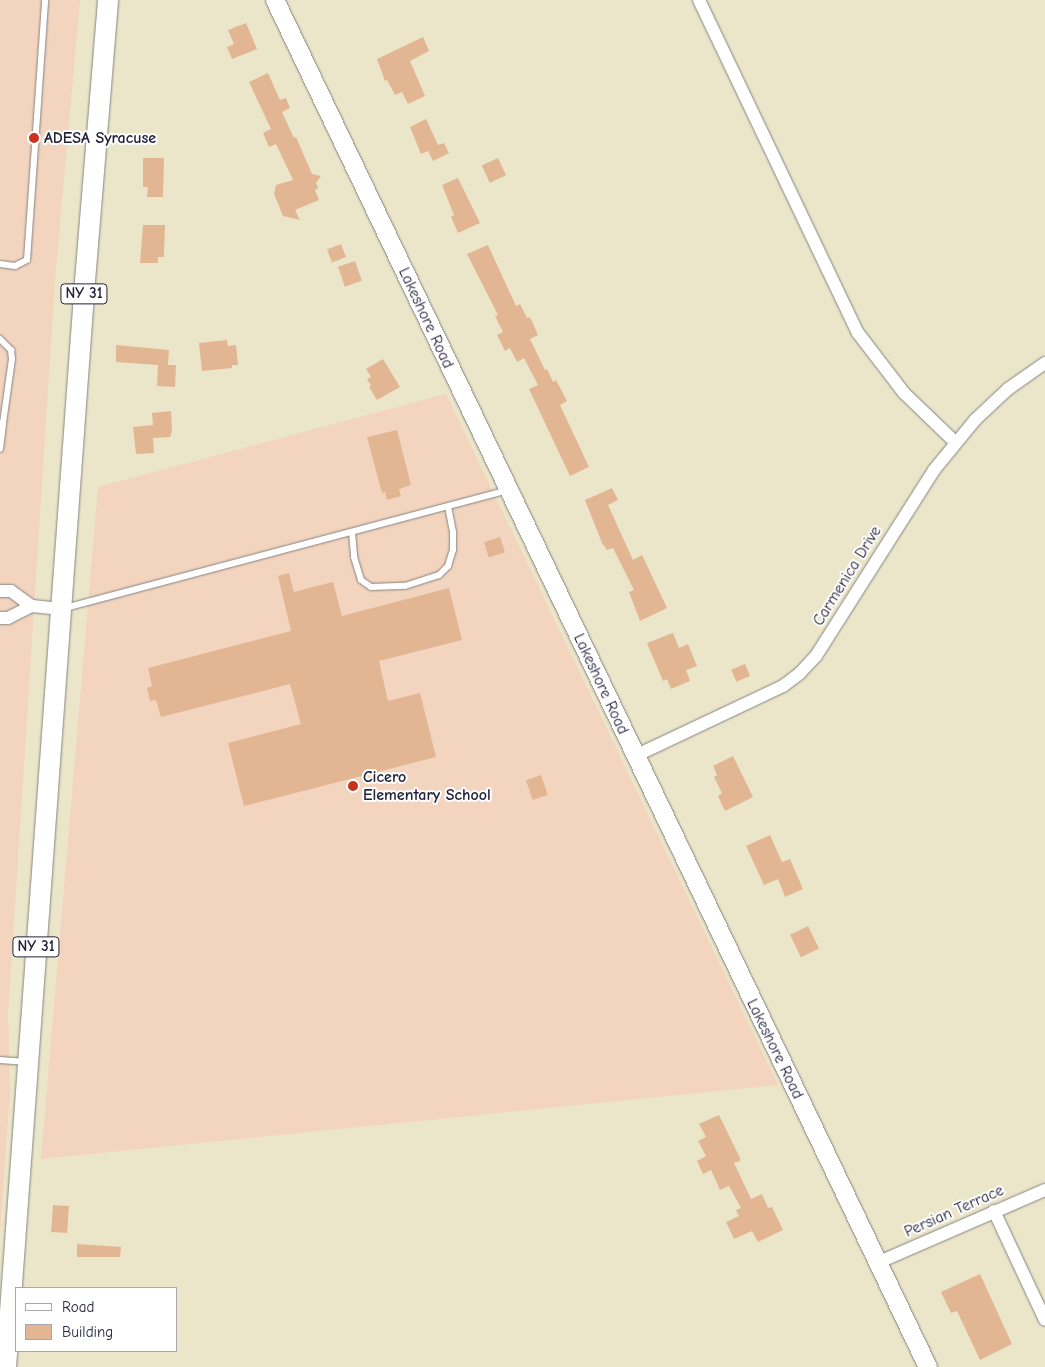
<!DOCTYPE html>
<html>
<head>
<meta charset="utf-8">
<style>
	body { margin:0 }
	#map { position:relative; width:1045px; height:1367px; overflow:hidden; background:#ebe6c9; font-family:"Comic Neue",sans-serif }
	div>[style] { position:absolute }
	.built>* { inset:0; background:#f3d4be }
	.building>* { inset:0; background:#e2b693; transform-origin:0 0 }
	.roads { filter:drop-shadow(0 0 1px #868482) drop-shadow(0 0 1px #868482) }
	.lane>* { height:6px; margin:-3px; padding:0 3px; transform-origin:3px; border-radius:3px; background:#fff }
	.street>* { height:12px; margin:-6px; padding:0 6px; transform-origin:6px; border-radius:6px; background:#fff }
	.secondary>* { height:18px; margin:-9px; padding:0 9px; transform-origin:9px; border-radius:9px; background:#fff }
	.primary>* { height:20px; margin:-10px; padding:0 10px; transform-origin:10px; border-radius:10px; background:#fff }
	.dots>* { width:14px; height:14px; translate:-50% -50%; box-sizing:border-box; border:2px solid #fff; border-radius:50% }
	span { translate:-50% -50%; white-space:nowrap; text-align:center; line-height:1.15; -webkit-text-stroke:4px #fff; paint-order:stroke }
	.shield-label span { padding:1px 4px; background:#fff; border:1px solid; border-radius:4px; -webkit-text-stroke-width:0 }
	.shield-label { font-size:15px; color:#22223b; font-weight:700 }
	.poi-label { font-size:16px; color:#22223b; font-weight:700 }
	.left { translate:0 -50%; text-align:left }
	.street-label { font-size:16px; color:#22223b }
	.legend { position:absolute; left:15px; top:1287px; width:162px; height:65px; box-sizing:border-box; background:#fff; border:1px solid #a7a7b1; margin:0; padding:6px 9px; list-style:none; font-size:15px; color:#22223b }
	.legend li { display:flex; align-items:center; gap:10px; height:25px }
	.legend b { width:25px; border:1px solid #a7a7b1 }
</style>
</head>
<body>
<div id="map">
	<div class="built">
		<div style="clip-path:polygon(0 0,80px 0,55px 280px,8px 1015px,10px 1091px,0 1233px)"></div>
		<div style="clip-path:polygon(446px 394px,778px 1085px,41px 1159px,98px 487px)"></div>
	</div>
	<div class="building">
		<div style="clip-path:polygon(246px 23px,257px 49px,232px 59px,227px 47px,234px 44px,228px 30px)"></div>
		<div style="clip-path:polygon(423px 37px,429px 51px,410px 61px,425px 96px,408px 104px,402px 92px,395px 95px,387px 80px,385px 81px,377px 59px)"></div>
		<div style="clip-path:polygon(268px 73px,280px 100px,286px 98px,290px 108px,282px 112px,294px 138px,296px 137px,312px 174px,321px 176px,316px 183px,318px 188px,315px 190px,319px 200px,295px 210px,300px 220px,283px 216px,274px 194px,276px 185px,293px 180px,276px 144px,269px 147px,263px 133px,271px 129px,249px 82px)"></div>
		<div style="clip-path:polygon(426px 119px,438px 145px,444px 143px,449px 153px,433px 161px,428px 151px,421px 154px,410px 127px)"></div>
		<div style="clip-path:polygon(143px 158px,164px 158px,163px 197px,147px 197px,148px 187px,143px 187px)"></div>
		<div style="left:498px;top:158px;width:19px;height:18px;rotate:65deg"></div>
		<div style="clip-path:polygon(458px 178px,480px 223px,458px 233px,451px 217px,454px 215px,442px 185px)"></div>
		<div style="clip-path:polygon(143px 225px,165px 225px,164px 253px,164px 257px,158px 257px,158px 263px,140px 263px)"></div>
		<div style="left:341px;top:244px;width:14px;height:15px;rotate:69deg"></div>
		<div style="clip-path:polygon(488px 245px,516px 306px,520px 304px,527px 318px,530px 317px,538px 335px,530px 339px,545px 370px,547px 369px,553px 382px,556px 380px,567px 401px,560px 405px,589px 467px,570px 476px,529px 389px,538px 385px,524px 358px,517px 362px,510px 348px,505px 351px,497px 335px,503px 332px,495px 316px,498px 315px,467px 254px)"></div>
		<div style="left:355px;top:261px;width:21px;height:18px;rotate:71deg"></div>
		<div style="clip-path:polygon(227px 340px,228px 346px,236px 345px,238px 365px,232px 365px,232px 368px,202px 371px,199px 343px)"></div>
		<div style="clip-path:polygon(116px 345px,169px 350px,168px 365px,176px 365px,175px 387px,157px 386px,158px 365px,116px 362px)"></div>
		<div style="clip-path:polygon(383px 359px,400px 387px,377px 400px,369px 387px,371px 386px,367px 379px,371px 377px,366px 369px)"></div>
		<div style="clip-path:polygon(171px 411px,172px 431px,170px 437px,153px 438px,154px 453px,136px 454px,133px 427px,153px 425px,152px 413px)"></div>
		<div style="clip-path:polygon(397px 430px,411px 485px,399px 489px,401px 496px,387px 500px,385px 492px,382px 493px,367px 437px)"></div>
		<div style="clip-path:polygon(612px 488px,618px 500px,608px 505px,633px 560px,642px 555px,667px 608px,640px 621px,629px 592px,634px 590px,613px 548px,607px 550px,602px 543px,585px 500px)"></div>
		<div style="left:500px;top:537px;width:16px;height:17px;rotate:72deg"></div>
		<div style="clip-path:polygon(289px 573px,294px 592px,333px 582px,342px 616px,449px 588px,462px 640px,379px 661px,388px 701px,420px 693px,436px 757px,244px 806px,228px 743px,301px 724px,290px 684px,161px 717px,156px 700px,150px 701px,147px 688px,152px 686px,148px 668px,291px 631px,278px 576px)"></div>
		<div style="clip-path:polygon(673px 633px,679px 648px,688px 644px,697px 666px,686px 670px,690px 681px,671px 689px,667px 679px,663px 681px,647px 643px)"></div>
		<div style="left:745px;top:664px;width:13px;height:15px;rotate:67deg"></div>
		<div style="clip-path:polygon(733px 756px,753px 797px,725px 811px,718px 796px,722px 793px,714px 777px,717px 775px,713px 766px)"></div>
		<div style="left:541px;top:775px;width:21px;height:16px;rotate:71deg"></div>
		<div style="clip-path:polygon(770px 835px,782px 862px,790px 859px,803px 889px,785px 897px,778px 879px,764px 885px,746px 846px)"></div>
		<div style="left:808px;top:926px;width:25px;height:20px;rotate:64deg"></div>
		<div style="clip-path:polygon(719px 1115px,740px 1158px,740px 1161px,734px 1163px,751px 1199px,762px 1194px,768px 1208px,772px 1207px,783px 1230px,758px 1242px,752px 1231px,734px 1239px,726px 1222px,739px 1216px,736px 1210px,741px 1208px,729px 1186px,720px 1190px,711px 1170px,703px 1174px,697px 1161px,706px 1156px,698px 1141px,706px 1137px,699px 1124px)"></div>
		<div style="left:53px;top:1205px;width:16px;height:27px;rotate:4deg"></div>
		<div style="clip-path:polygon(77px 1244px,121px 1247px,120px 1257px,77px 1257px)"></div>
		<div style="clip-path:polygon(980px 1274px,1012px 1344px,980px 1360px,957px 1311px,951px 1313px,941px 1292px)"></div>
	</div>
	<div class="roads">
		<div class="lane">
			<div style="left:0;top:264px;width:15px;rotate:8deg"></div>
			<div style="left:15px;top:266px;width:13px;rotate:-27deg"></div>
			<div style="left:27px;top:260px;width:261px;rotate:-86deg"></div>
			<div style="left:0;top:339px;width:16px;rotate:45deg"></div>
			<div style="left:11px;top:350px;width:9px;rotate:84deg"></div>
			<div style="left:12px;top:359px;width:65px;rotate:98deg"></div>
			<div style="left:0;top:449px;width:26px;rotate:-83deg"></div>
			<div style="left:3px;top:423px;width:2px;rotate:180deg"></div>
			<div style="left:352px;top:532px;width:25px;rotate:85deg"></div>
			<div style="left:354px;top:557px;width:24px;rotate:73deg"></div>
			<div style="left:361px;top:580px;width:12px;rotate:35deg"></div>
			<div style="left:371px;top:587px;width:34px;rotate:-2deg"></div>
			<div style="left:405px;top:586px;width:36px;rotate:-18deg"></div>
			<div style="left:439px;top:575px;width:13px;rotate:-45deg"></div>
			<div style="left:448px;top:566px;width:17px;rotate:-73deg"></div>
			<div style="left:453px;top:550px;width:18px;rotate:-90deg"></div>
			<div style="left:453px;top:532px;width:26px;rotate:-101deg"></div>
			<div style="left:65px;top:608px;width:457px;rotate:-14.9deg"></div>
			<div style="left:0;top:1060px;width:27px;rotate:4deg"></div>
		</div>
		<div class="street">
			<div style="left:699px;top:0;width:369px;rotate:64.5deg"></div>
			<div style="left:858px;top:333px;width:76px;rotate:52.5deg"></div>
			<div style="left:904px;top:393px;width:72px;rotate:43.9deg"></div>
			<div style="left:0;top:591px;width:11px"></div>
			<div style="left:11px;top:591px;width:26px;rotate:36deg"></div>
			<div style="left:32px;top:606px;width:29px;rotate:6deg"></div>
			<div style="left:0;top:618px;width:8px"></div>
			<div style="left:8px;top:618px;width:27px;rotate:-27deg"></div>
			<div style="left:635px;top:756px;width:164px;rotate:-25.3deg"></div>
			<div style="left:783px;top:686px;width:21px;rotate:-37deg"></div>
			<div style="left:800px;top:673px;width:23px;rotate:-47deg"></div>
			<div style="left:816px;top:656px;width:220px;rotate:-57.6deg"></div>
			<div style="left:934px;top:470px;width:65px;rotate:-50.6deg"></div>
			<div style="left:975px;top:420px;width:45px;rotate:-43.2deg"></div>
			<div style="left:1008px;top:389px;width:45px;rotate:-35.1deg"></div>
			<div style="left:994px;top:1211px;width:120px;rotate:64.9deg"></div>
			<div style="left:877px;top:1263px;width:183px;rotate:-23.5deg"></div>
		</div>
		<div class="secondary">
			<div style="left:275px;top:0;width:1515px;rotate:64.47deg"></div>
		</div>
		<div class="primary">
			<div style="left:6px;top:1367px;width:1089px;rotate:-85.84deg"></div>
			<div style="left:85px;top:281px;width:282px;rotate:-85.3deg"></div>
		</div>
	</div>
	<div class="dots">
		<div style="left:34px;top:138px;background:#c8321e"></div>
		<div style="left:353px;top:786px;background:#c8321e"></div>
	</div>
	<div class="shield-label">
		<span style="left:84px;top:294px">NY 31</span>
		<span style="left:36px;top:947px">NY 31</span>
	</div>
	<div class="poi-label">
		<span class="left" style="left:44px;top:138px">ADESA Syracuse</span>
		<span class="left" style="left:363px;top:786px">Cicero<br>Elementary School</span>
	</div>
	<div class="street-label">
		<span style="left:426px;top:318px;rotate:65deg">Lakeshore Road</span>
		<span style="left:847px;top:576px;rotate:-58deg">Carmenica Drive</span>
		<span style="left:601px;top:684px;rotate:65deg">Lakeshore Road</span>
		<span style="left:775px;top:1049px;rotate:64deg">Lakeshore Road</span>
		<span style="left:954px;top:1211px;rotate:-24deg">Persian Terrace</span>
	</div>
	<ul class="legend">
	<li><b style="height:6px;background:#fff"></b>Road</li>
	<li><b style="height:14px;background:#e2b693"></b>Building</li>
	</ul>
</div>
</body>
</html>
